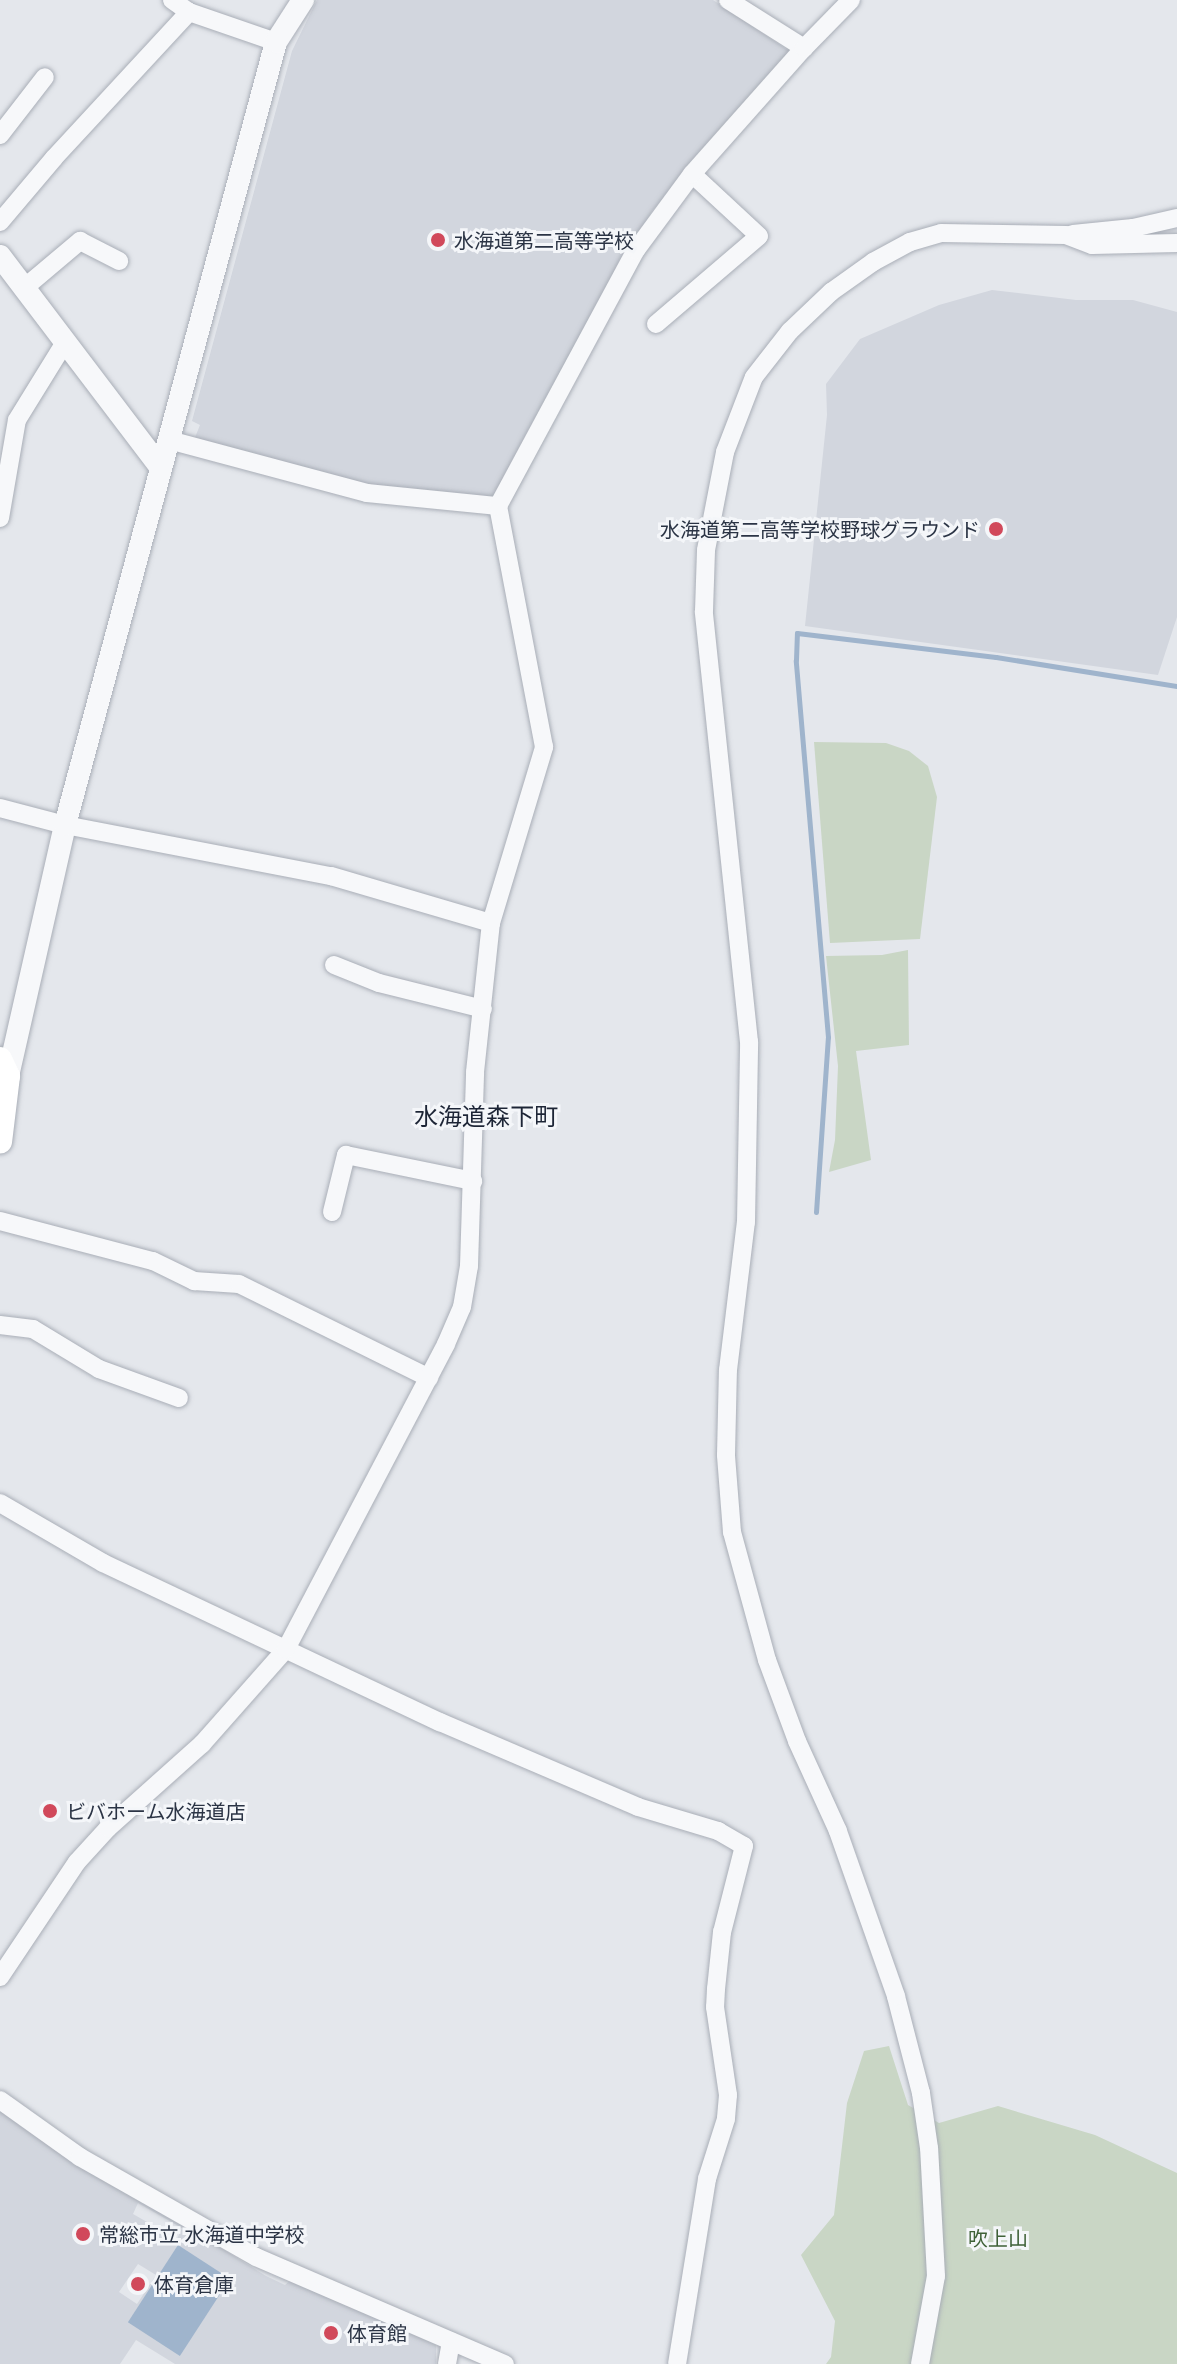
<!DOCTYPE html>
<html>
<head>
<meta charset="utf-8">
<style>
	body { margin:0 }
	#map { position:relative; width:1177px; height:2364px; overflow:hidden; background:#e4e7ec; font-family:Quicksand,"Noto Sans JP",sans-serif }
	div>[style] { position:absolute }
	.built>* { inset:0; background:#d2d6de }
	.green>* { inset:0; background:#c9d6c5 }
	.water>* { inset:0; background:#9fb4cc; transform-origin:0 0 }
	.stream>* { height:5px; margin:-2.5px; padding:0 2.5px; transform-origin:2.5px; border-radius:2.5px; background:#9fb4cc }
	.roads { filter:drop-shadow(0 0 2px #a9aeb7) drop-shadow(0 0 2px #a9aeb7) }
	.minor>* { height:18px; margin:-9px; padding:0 9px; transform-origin:9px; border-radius:9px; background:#f7f8fa }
	.tertiary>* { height:22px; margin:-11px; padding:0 11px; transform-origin:11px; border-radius:11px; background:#f7f8fa }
	.secondary>* { height:24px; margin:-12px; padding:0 12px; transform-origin:12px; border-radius:12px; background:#fff }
	.dots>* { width:22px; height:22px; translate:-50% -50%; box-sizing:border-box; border:4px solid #f4f6f9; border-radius:50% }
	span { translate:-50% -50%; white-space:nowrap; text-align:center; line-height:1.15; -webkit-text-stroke:6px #f4f6f9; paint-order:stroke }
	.poi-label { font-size:20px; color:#2b3445 }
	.left { translate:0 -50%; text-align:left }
	.right { translate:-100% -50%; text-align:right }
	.park-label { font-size:20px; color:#3f6138 }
	.quarter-label { font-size:24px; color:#1d2536 }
</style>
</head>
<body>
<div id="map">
	<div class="built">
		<div style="clip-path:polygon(317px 0,713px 0,792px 53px,652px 211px,494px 500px,361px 486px,194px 440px,200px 425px,192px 421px,292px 51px)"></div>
		<div style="clip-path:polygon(992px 290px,1076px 300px,1133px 300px,1177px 312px,1177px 617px,1158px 675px,805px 626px,827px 415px,826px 384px,860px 339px,939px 305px)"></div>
		<div style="clip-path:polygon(evenodd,0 2111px,266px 2276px,285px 2285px,292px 2279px,436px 2345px,436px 2364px,175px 2364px,136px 2340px,120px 2364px,0 2364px,0 2111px,138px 2203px,182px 2228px,177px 2239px,133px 2214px,138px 2203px,0 2111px,138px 2264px,156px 2275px,137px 2304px,119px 2292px,138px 2264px)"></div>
	</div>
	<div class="green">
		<div style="clip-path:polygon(814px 742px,886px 743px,909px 751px,928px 766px,937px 797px,920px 939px,830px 943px)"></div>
		<div style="clip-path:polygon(908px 950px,909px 1045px,856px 1051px,871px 1160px,829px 1172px,835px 1140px,838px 1066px,826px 956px,882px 955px)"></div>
		<div style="clip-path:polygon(889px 2046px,908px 2105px,939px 2123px,998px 2106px,1095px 2135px,1177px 2173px,1177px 2364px,826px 2364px,831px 2357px,835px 2321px,801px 2255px,834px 2215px,847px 2103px,864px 2051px)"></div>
	</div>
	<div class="water">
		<div style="left:178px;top:2245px;width:62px;height:92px;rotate:33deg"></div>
	</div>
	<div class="stream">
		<div style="left:816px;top:1212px;width:175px;rotate:-86.1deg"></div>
		<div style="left:828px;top:1037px;width:378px;rotate:-94.9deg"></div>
		<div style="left:796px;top:660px;width:27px;rotate:-88deg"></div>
		<div style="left:797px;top:633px;width:200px;rotate:6.9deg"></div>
		<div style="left:996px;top:657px;width:183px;rotate:9.1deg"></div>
	</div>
	<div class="roads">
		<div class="minor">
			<div style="left:172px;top:0;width:21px;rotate:35deg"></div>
			<div style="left:189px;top:12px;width:92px;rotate:19deg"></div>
			<div style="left:728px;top:0;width:90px;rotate:32.3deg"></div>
			<div style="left:0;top:135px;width:73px;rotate:-52.2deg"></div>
			<div style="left:0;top:222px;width:84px;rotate:-49.8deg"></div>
			<div style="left:54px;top:158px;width:199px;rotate:-47.2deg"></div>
			<div style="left:1073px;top:234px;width:60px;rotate:-5.7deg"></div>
			<div style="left:1133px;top:228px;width:45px;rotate:-12.8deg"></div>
			<div style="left:23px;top:289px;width:75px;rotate:-40.1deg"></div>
			<div style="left:80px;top:241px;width:44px;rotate:27.1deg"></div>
			<div style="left:656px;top:324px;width:135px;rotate:-40.5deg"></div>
			<div style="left:759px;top:236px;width:91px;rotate:-137.2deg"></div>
			<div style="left:169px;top:440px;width:205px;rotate:15deg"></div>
			<div style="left:367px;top:493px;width:132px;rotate:5.7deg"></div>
			<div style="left:0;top:518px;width:99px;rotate:-80.2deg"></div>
			<div style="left:17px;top:420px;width:89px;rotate:-58.3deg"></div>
			<div style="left:0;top:808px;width:67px;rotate:14.7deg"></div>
			<div style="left:65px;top:825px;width:271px;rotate:10.9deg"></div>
			<div style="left:331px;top:876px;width:167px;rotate:16.4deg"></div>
			<div style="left:334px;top:965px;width:48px;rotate:21.8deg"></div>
			<div style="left:379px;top:983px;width:107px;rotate:14deg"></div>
			<div style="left:332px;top:1212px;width:59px;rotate:-76.2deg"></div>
			<div style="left:346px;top:1155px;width:130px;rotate:11.6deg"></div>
			<div style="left:0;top:1221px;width:158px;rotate:14.7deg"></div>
			<div style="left:153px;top:1261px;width:46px;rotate:26deg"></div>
			<div style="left:194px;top:1281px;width:45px;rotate:3.8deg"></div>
			<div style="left:239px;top:1284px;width:212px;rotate:26.3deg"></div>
			<div style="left:0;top:1325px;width:33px;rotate:7deg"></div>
			<div style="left:33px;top:1329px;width:77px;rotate:31.2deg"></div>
			<div style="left:99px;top:1369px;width:85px;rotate:19.9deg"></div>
			<div style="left:0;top:1503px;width:119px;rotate:30.2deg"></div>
			<div style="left:103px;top:1563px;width:373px;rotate:25.3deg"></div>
			<div style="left:440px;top:1722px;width:215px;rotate:23.2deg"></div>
			<div style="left:638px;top:1807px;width:84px;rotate:16.7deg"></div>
			<div style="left:718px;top:1831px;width:30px;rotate:30deg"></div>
			<div style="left:744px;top:1846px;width:89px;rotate:104.3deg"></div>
			<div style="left:722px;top:1932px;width:57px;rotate:96deg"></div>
			<div style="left:716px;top:1989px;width:18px;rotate:93deg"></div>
			<div style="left:715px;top:2007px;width:89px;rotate:81.6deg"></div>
			<div style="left:728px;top:2095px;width:24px;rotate:95deg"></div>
			<div style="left:726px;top:2119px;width:63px;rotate:107.6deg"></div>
			<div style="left:707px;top:2179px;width:187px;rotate:99.2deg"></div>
			<div style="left:0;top:1977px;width:138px;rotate:-56.2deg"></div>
			<div style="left:77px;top:1862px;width:46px;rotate:-47.6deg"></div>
			<div style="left:108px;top:1828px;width:126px;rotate:-41.8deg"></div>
			<div style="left:202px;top:1744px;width:127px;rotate:-48.5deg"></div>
			<div style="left:286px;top:1649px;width:344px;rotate:-62.3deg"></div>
			<div style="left:446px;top:1344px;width:40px;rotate:-66.6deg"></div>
			<div style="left:462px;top:1307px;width:42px;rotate:-80.3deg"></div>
			<div style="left:469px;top:1266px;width:194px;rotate:-88.2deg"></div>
			<div style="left:475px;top:1072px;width:150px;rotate:-83.9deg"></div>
			<div style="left:491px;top:923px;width:184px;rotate:-73.2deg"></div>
			<div style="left:544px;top:747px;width:245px;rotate:-100.8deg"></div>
			<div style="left:498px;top:506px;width:291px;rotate:-61.7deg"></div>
			<div style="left:636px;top:250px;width:94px;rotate:-53.6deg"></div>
			<div style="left:692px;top:174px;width:169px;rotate:-48.4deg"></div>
			<div style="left:804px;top:48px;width:67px;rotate:-45.6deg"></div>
			<div style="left:0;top:2100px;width:98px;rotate:35.5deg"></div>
			<div style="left:80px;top:2157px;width:202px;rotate:29.6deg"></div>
			<div style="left:256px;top:2257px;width:271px;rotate:23.3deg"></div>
			<div style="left:447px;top:2364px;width:23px;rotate:-80deg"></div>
			<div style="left:920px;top:2364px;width:89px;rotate:-79.7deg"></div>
			<div style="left:936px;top:2276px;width:128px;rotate:-93.1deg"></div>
			<div style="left:929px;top:2148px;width:56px;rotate:-98.3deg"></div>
			<div style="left:921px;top:2093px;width:100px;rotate:-104.5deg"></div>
			<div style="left:896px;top:1996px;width:175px;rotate:-109.4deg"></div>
			<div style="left:838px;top:1831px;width:99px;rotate:-114.5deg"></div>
			<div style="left:797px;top:1741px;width:86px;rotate:-110.3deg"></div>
			<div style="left:767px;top:1660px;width:133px;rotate:-105.3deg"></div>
			<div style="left:732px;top:1532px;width:77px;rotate:-94.5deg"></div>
			<div style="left:726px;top:1455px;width:85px;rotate:-88.7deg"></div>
			<div style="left:728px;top:1370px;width:149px;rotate:-83.1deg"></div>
			<div style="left:746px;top:1222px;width:180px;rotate:-89deg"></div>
			<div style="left:749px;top:1042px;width:433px;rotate:-96deg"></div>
			<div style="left:704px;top:611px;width:61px;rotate:-88.1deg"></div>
			<div style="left:706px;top:550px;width:100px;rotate:-79deg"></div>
			<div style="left:725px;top:452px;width:80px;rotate:-68.9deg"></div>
			<div style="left:754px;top:377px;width:58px;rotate:-52deg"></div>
			<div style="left:790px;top:331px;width:57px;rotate:-43.6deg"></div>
			<div style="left:831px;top:292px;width:52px;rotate:-35.5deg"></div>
			<div style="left:873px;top:262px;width:42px;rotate:-28.4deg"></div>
			<div style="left:910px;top:242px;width:32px;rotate:-16deg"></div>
			<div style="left:941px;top:233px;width:125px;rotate:0.9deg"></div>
			<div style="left:1066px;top:235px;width:28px;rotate:21deg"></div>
			<div style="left:1092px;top:245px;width:85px;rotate:-1.3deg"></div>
		</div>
		<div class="tertiary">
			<div style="left:0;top:256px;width:266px;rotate:52.8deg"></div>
			<div style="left:8px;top:1076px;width:257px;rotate:-77.2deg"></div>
			<div style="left:65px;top:825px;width:811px;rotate:-74.92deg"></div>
			<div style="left:276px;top:42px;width:50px;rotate:-57.3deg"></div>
		</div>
		<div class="secondary">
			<div style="left:0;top:1059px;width:19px;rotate:65deg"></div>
			<div style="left:8px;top:1076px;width:66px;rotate:96.9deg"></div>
		</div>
	</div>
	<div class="dots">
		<div style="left:438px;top:240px;background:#d1495b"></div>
		<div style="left:996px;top:529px;background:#d1495b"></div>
		<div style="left:50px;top:1811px;background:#d1495b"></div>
		<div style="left:83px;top:2234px;background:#d1495b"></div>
		<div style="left:138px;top:2284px;background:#d1495b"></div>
		<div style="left:331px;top:2333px;background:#d1495b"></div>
	</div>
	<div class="poi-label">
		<span class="left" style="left:454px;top:240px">水海道第二高等学校</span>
		<span class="right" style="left:980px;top:529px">水海道第二高等学校野球グラウンド</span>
		<span class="left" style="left:66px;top:1811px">ビバホーム水海道店</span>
		<span class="left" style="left:99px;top:2234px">常総市立 水海道中学校</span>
		<span class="left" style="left:154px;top:2284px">体育倉庫</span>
		<span class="left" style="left:347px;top:2333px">体育館</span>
	</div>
	<div class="park-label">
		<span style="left:998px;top:2238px">吹上山</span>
	</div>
	<div class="quarter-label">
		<span style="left:486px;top:1117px">水海道森下町</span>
	</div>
</div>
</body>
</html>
